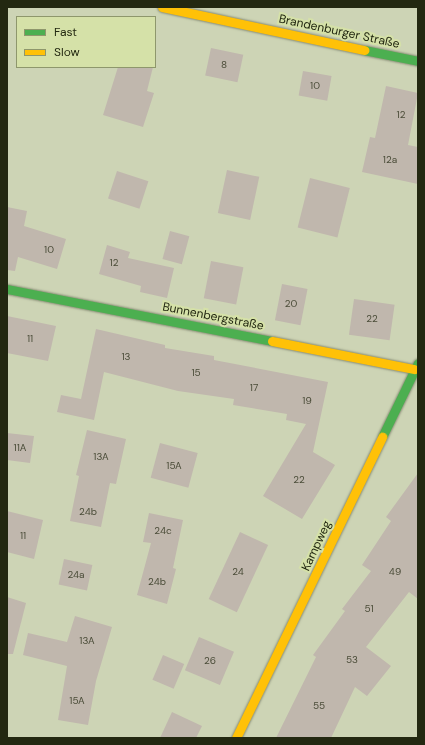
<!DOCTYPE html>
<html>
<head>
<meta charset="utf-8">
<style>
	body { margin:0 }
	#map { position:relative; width:425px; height:745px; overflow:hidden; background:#cdd4b5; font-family:"DM Sans",sans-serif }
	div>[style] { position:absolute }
	.building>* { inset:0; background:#c0b7ad; transform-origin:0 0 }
	.roads { filter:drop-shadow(0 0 1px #888d75) drop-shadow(0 0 1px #888d75) }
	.fast>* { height:9px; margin:-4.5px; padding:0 4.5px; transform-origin:4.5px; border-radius:4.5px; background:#4caf50 }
	.slow>* { height:9px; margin:-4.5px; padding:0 4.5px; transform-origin:4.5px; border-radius:4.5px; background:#ffc107 }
	span { translate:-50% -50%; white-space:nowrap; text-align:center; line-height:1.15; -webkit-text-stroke:4px #d5e1a8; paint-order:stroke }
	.number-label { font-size:10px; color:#4a4c38 }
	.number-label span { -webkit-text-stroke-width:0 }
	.street-label { font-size:12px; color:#232811 }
	.frame { position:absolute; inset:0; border:8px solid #232811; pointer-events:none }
	.legend { position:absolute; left:16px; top:16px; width:140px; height:52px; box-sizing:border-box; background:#d5e1a8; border:1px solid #8e976c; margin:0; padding:5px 7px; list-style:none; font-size:12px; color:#232811 }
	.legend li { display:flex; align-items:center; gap:8px; height:20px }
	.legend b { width:20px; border:1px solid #8e976c }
</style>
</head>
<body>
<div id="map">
	<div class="building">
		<div style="left:211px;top:48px;width:33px;height:28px;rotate:12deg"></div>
		<div style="clip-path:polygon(118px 67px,153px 67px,147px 91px,154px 93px,143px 127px,103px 115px)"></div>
		<div style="left:303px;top:71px;width:29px;height:25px;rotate:10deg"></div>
		<div style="clip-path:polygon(386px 86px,418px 93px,408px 145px,418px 147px,418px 184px,362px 172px,370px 137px,375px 138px)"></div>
		<div style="left:227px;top:170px;width:33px;height:44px;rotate:12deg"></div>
		<div style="left:117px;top:171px;width:33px;height:29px;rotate:18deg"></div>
		<div style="left:310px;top:178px;width:41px;height:51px;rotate:14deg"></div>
		<div style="clip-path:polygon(7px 207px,27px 211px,24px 226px,66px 239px,57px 269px,18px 257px,15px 271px,7px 270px)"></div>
		<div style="left:170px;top:231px;width:20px;height:29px;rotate:15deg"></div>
		<div style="clip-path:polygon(107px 245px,130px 252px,128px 258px,174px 268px,167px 298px,140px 292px,141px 286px,99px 274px)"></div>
		<div style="left:211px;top:261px;width:33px;height:38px;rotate:11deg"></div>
		<div style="left:282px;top:284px;width:26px;height:37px;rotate:11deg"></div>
		<div style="left:354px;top:299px;width:41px;height:36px;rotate:8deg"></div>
		<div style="clip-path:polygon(7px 316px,56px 326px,48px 361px,7px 353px)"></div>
		<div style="clip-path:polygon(96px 329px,165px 345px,165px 348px,214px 356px,214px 360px,328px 382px,313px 452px,335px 465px,302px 519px,263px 496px,306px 424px,286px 420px,287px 414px,233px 405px,234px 399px,178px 391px,104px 372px,94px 420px,57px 412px,61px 395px,81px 399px)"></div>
		<div style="clip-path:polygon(87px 430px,126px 439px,116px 484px,110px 483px,101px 527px,70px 521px,79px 476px,76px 475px)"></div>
		<div style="clip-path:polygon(7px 433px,34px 436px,30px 463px,7px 460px)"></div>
		<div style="left:160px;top:443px;width:39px;height:36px;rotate:15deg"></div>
		<div style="clip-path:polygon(418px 473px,418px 599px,409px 592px,366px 647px,391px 666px,367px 696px,355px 687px,331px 738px,276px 738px,316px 657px,313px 655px,345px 611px,342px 609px,371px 571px,362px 565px,391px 521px,386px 517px)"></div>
		<div style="clip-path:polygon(7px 511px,43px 520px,34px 559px,7px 552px)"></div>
		<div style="clip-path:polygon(149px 513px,183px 520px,173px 568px,176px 569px,167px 604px,137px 595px,151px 543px,143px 542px)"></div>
		<div style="left:240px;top:532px;width:31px;height:74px;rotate:25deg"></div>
		<div style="left:64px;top:559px;width:29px;height:26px;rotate:12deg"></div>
		<div style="clip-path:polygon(7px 597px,26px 603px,13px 654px,7px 654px)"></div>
		<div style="clip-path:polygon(75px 616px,112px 627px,96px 681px,88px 725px,58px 720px,67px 666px,23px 655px,28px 633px,67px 642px)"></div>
		<div style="left:199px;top:637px;width:38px;height:36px;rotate:23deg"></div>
		<div style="left:163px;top:655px;width:23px;height:27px;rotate:23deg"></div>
		<div style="clip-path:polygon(172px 712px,202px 726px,196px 738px,160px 738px)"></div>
	</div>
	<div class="roads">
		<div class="fast">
			<div style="left:364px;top:50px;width:55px;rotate:11.5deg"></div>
			<div style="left:7px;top:289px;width:270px;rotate:11.1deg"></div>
			<div style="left:382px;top:437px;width:82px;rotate:-64.1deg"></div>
		</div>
		<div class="slow">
			<div style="left:162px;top:7px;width:207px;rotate:12deg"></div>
			<div style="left:272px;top:341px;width:145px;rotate:11.2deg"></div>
			<div style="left:236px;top:738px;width:335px;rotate:-64.1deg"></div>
		</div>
	</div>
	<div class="number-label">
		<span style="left:224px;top:65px">8</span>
		<span style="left:315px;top:86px">10</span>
		<span style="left:401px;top:115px">12</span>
		<span style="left:390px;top:160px">12a</span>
		<span style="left:49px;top:250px">10</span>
		<span style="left:114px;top:263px">12</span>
		<span style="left:291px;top:304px">20</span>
		<span style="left:372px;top:319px">22</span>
		<span style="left:30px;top:339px">11</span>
		<span style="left:126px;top:357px">13</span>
		<span style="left:196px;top:373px">15</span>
		<span style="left:254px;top:388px">17</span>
		<span style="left:307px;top:401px">19</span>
		<span style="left:20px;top:448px">11A</span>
		<span style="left:101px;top:457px">13A</span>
		<span style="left:174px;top:466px">15A</span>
		<span style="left:299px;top:480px">22</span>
		<span style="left:88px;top:512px">24b</span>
		<span style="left:163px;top:531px">24c</span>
		<span style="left:23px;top:536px">11</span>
		<span style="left:238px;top:572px">24</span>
		<span style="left:395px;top:572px">49</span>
		<span style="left:76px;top:575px">24a</span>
		<span style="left:157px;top:582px">24b</span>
		<span style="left:369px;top:609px">51</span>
		<span style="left:87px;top:641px">13A</span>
		<span style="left:352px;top:660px">53</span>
		<span style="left:210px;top:661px">26</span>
		<span style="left:77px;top:701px">15A</span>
		<span style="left:319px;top:706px">55</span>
	</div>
	<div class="street-label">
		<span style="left:339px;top:32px;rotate:12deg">Brandenburger Straße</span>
		<span style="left:213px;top:317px;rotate:11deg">Bunnenbergstraße</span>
		<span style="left:317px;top:546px;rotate:-65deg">Kampweg</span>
	</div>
	<div class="frame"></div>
	<ul class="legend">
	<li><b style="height:5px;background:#4caf50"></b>Fast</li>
	<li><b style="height:5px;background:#ffc107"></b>Slow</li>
	</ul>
</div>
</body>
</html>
